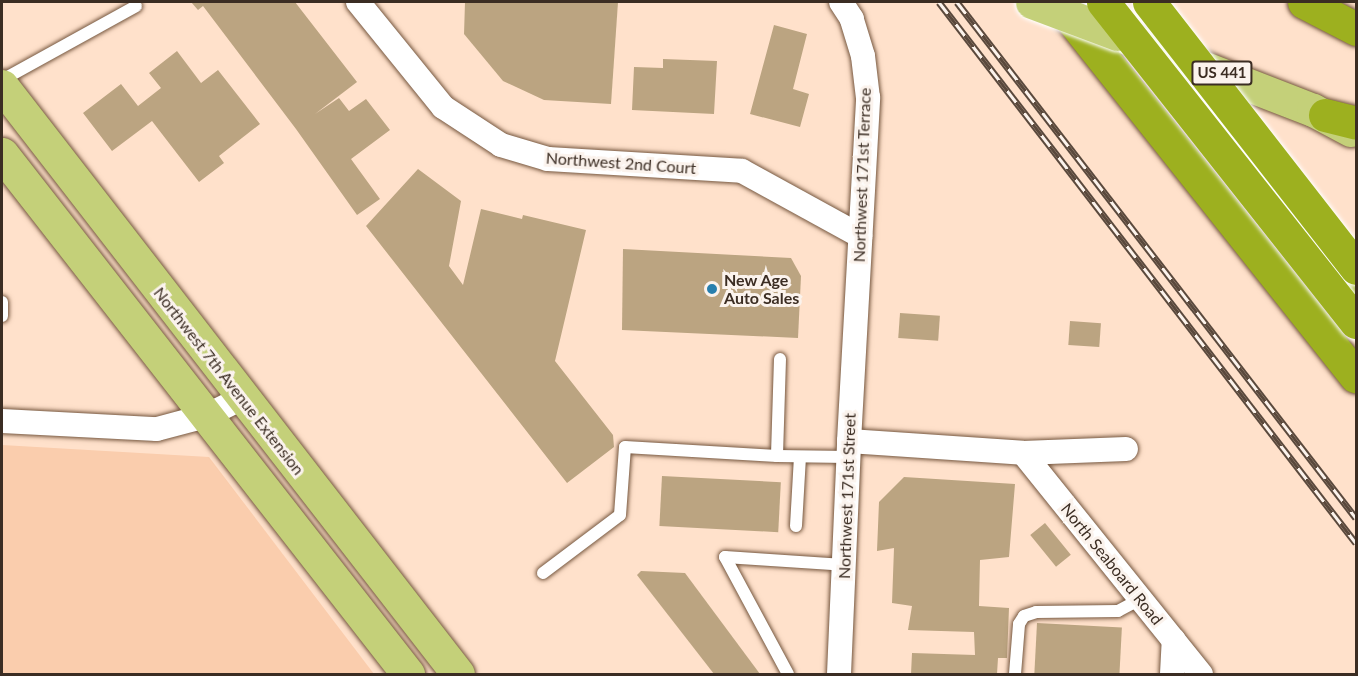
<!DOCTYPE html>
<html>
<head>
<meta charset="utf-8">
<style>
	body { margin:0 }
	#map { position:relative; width:1358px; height:676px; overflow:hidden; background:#ffe1cb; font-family:Lato,sans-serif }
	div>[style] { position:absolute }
	.green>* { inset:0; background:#facdad }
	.building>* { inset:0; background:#bba481; transform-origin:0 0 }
	.roads { filter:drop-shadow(0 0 2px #76573f) drop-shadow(0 0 2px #76573f) }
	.service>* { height:12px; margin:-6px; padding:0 6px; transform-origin:6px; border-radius:6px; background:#fff }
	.minor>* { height:24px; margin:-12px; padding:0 12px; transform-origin:12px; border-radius:12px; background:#fff }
	.primary>* { height:33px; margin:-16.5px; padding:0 16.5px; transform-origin:16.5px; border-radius:16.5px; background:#c4d079 }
	.motorway>* { height:33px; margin:-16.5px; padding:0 16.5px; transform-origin:16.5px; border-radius:16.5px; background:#9db01f }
	.rail>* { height:7px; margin-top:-3.5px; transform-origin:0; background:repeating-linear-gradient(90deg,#fbf3ed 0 14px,#5a493d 0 28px); box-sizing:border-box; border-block:2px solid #5a493d }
	.bridges { filter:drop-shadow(0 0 2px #fff) drop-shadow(0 0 2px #fff) }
	.primary-bridge>* { height:33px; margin:-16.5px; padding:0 16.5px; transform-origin:16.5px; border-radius:16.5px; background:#c4d079 }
	.motorway-bridge>* { height:33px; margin:-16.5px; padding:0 16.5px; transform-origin:16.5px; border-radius:16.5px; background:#9db01f }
	.dots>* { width:16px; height:16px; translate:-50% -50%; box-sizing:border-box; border:3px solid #fbf3ed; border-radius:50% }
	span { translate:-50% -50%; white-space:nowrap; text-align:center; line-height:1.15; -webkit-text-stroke:6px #fbf3ed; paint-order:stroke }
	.shield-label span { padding:2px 4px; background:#fbf3ed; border:2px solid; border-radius:4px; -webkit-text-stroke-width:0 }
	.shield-label { font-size:15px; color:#3b2d23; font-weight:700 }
	.street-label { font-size:16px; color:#3b2d23 }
	.poi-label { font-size:16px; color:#3b2d23; font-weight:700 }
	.left { translate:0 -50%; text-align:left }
	.frame { position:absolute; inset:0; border:3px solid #3b2d23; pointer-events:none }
</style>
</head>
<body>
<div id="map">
	<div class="green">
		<div style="clip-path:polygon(2px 445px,209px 457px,374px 674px,2px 674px)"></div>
	</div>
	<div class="building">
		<div style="clip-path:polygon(191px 2px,295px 2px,357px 82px,315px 114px,339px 98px,349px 111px,366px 99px,390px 130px,351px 159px,380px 199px,357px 215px,296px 129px,203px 6px,198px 10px)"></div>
		<div style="clip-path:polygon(465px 2px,618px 2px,611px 104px,544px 100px,503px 81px,464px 34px)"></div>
		<div style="clip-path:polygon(774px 25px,807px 34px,793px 89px,809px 94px,800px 127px,750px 114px)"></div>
		<div style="clip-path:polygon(177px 51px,201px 83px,218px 70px,260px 124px,219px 156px,224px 163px,199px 182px,152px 121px,112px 151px,83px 113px,121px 84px,138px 106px,161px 88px,149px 73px)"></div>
		<div style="clip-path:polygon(663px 59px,717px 61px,714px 114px,632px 110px,634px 67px,663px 68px)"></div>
		<div style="clip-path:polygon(418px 169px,461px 201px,449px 266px,463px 285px,481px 209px,522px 219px,523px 215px,586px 230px,555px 361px,613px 435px,614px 447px,567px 483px,366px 226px)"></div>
		<div style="clip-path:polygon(623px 249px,791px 258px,801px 276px,798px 338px,622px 330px)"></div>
		<div style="left:900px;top:313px;width:40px;height:25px;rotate:4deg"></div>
		<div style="left:1070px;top:321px;width:31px;height:24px;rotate:4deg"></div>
		<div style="left:662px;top:476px;width:119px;height:50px;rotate:3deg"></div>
		<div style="clip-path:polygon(904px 477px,1015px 484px,1009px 557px,980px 560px,979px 606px,1009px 608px,1007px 658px,998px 658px,997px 674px,911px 674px,912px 653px,975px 655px,974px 632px,908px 630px,912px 606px,892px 603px,894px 548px,877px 551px,879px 502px)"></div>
		<div style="left:1045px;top:523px;width:41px;height:19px;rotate:51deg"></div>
		<div style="clip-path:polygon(641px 571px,685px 573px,760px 674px,714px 674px,637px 575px)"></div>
		<div style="left:1037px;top:623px;width:85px;height:51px;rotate:3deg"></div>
	</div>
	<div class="roads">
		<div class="service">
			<div style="left:2px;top:80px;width:153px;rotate:-28.9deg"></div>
			<div style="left:2px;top:302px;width:14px;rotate:90deg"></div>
			<div style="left:780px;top:359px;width:97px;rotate:91.8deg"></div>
			<div style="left:777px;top:456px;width:71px;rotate:0.8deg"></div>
			<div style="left:796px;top:526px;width:69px;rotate:-86.7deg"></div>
			<div style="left:725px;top:557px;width:133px;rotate:61.7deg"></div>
			<div style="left:725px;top:557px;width:119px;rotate:3.8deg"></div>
			<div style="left:543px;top:573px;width:96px;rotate:-37deg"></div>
			<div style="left:620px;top:515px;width:68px;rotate:-85.8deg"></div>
			<div style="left:625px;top:447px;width:152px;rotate:3.4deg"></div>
			<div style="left:1015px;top:674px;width:50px;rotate:-85.4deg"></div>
			<div style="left:1019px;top:624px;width:9px;rotate:-58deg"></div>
			<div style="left:1024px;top:616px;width:13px;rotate:-18deg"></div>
			<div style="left:1036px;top:612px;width:82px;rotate:-0.7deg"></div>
			<div style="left:1118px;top:611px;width:26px;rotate:-28deg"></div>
		</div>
		<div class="minor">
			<div style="left:358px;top:2px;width:135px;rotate:51deg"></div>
			<div style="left:443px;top:107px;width:69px;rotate:33.2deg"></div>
			<div style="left:501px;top:145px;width:49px;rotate:16.6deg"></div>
			<div style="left:548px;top:159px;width:194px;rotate:3.5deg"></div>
			<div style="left:742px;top:171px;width:135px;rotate:28.8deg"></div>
			<div style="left:2px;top:421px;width:155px;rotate:3deg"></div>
			<div style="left:157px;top:429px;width:51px;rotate:-14.9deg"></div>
			<div style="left:206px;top:416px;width:40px;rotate:-26.6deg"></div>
			<div style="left:849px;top:441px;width:174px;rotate:3.9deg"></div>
			<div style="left:1023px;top:453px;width:103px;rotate:-2.2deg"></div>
			<div style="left:1023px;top:453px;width:284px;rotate:51.2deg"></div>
			<div style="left:839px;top:674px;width:233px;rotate:-87.5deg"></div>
			<div style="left:849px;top:441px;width:344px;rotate:-86.8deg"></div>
			<div style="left:868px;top:98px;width:42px;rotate:-96.8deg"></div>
			<div style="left:863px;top:56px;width:39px;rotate:-107deg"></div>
			<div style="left:852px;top:19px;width:20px;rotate:-123deg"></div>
			<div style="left:1172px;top:674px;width:34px;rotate:-87deg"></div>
		</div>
		<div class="primary">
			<div style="left:1122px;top:36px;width:205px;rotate:21.2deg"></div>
			<div style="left:1313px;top:110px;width:43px;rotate:27.8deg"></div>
			<div style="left:2px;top:86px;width:744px;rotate:52.21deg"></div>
			<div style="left:2px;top:154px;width:660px;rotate:52.02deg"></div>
		</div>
		<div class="motorway">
			<div style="left:1304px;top:2px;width:59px;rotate:27.4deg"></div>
			<div style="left:1062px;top:7px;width:472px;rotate:51.5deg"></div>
			<div style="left:1325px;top:115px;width:32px;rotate:14deg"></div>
			<div style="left:1300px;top:243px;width:70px;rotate:36.9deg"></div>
		</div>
	</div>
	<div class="rail">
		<div style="left:939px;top:2px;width:683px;rotate:52.38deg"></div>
		<div style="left:957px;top:2px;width:652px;rotate:52.29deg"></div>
	</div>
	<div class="bridges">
		<div class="primary-bridge">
			<div style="left:1032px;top:2px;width:91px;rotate:20.6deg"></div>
		</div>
		<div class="motorway-bridge">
			<div style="left:1103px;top:2px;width:408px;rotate:51.7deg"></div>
			<div style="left:1149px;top:2px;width:337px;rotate:52.1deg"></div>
		</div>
	</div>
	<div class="dots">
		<div style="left:712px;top:289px;background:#287fae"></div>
	</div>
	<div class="shield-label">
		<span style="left:1222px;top:73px">US 441</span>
	</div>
	<div class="street-label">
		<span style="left:621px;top:163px;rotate:4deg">Northwest 2nd Court</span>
		<span style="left:862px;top:175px;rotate:-88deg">Northwest 171st Terrace</span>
		<span style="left:229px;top:381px;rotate:52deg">Northwest 7th Avenue Extension</span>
		<span style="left:847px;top:496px;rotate:-88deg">Northwest 171st Street</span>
		<span style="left:1112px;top:564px;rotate:51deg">North Seaboard Road</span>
	</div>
	<div class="poi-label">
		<span class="left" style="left:724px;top:289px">New Age<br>Auto Sales</span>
	</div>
	<div class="frame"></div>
</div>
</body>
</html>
